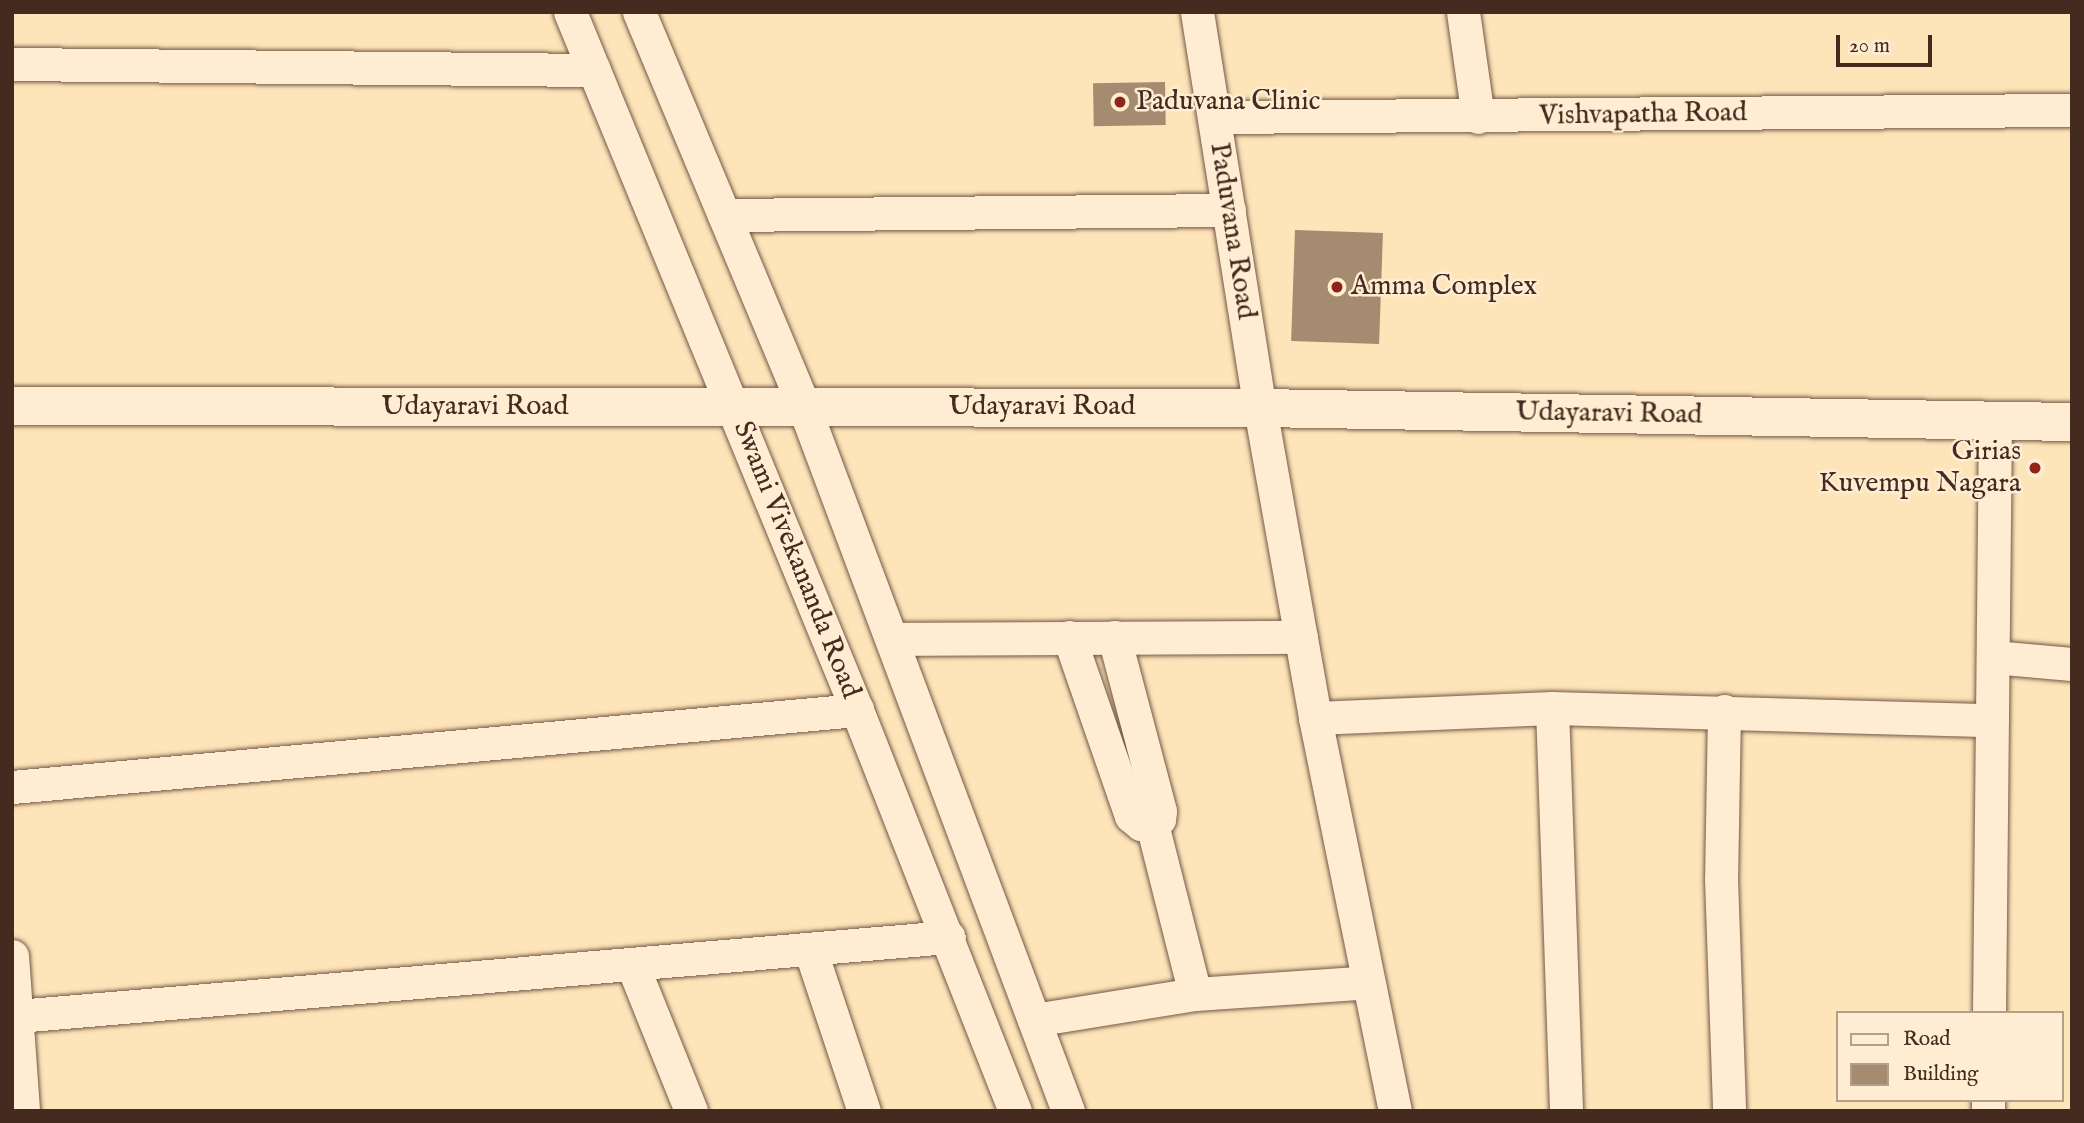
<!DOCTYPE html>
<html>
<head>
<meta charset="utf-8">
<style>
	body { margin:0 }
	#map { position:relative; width:2084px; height:1123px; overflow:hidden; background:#fee4b9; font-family:"IM FELL English",serif }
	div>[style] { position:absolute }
	.building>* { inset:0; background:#a58b70; transform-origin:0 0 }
	.roads { filter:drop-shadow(0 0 2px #735846) drop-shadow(0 0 2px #735846) }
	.minor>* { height:33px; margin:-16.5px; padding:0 16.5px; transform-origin:16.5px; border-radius:16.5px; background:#feedd2 }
	.tertiary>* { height:38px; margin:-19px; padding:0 19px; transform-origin:19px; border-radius:19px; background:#feedd2 }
	.dots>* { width:19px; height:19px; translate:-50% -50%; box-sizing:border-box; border:4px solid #feedd2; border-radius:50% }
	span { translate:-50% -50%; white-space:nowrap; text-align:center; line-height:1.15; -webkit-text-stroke:5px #feedd2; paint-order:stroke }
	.poi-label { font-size:28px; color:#452a20 }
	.left { translate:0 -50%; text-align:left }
	.right { translate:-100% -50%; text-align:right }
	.street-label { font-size:28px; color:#452a20 }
	.frame { position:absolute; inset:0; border:14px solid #452a20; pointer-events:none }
	.legend { position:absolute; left:1836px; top:1011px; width:228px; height:91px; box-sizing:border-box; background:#feedd2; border:2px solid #b49f8b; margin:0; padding:9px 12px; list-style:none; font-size:21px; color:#452a20 }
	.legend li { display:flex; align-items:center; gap:14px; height:35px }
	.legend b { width:35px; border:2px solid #b49f8b }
	.scale { position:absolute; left:1836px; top:35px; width:96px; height:32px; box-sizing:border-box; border:4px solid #452a20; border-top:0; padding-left:9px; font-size:21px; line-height:24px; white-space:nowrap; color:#452a20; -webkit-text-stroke:5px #feedd2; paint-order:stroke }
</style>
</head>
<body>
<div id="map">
	<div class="building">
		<div style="left:1165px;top:82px;width:43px;height:72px;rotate:89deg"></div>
		<div style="left:1295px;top:230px;width:88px;height:111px;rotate:2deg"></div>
	</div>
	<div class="roads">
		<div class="minor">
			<div style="left:570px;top:12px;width:755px;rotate:67.65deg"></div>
			<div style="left:857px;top:710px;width:431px;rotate:68.5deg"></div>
			<div style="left:639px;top:12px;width:428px;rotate:67.3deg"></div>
			<div style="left:804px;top:407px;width:752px;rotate:69.44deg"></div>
			<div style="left:1197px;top:12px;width:401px;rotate:81deg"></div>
			<div style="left:1260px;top:408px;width:315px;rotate:79.9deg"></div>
			<div style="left:1315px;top:718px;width:401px;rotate:78.5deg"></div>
			<div style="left:1463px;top:12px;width:106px;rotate:81.9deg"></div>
			<div style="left:12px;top:64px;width:582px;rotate:0.59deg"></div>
			<div style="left:1214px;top:117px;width:858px;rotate:-0.47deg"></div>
			<div style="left:724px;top:215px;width:505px;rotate:-0.57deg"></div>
			<div style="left:1069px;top:637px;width:189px;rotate:70.9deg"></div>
			<div style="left:1131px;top:816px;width:13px;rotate:39deg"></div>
			<div style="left:1141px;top:824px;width:11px"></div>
			<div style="left:1152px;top:824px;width:9px;rotate:-36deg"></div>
			<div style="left:1159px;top:819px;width:8px;rotate:-83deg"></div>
			<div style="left:1160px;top:811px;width:180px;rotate:-104.8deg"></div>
			<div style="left:892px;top:639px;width:409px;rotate:-0.3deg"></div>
			<div style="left:1993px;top:657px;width:79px;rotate:5.1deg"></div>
			<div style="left:1552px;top:708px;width:403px;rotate:88deg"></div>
			<div style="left:1724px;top:711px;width:167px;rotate:91deg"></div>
			<div style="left:1721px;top:878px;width:233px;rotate:88deg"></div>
			<div style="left:1315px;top:718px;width:237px;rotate:-2.4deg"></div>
			<div style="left:1552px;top:708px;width:440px;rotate:1.6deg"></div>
			<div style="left:12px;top:787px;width:849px;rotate:-5.21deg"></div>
			<div style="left:1152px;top:824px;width:175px;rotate:75.8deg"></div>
			<div style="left:810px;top:949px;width:171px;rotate:71.6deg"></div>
			<div style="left:12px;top:956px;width:155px;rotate:85.9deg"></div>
			<div style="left:632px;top:964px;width:158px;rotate:68.1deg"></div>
			<div style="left:1989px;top:1013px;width:592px;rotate:-89.42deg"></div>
			<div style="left:17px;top:1016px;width:935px;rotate:-4.85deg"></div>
			<div style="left:1034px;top:1020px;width:163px;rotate:-9.2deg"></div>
			<div style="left:1195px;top:994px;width:174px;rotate:-3.9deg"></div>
			<div style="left:1988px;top:1111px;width:11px;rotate:-90deg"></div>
		</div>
		<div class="tertiary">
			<div style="left:12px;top:406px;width:1248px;rotate:0.09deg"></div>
			<div style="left:1260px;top:408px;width:812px;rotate:0.99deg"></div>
		</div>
	</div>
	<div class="dots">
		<div style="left:1120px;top:102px;background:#8f2418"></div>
		<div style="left:1337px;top:287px;background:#8f2418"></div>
		<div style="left:2035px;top:468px;background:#8f2418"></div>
	</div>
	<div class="poi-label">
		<span class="left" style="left:1136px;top:102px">Paduvana Clinic</span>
		<span class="left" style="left:1351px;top:287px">Amma Complex</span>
		<span class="right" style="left:2021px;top:468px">Girias<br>Kuvempu Nagara</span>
	</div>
	<div class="street-label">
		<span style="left:1643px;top:115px;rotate:-1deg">Vishvapatha Road</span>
		<span style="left:1232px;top:231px;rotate:81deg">Paduvana Road</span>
		<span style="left:475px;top:407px">Udayaravi Road</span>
		<span style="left:1042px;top:407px">Udayaravi Road</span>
		<span style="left:1609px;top:414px;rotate:1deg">Udayaravi Road</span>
		<span style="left:796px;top:560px;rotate:68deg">Swami Vivekananda Road</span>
	</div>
	<div class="frame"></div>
	<ul class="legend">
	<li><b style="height:9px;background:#feedd2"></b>Road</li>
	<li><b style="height:19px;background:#a58b70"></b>Building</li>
	</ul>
	<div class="scale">20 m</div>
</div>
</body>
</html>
